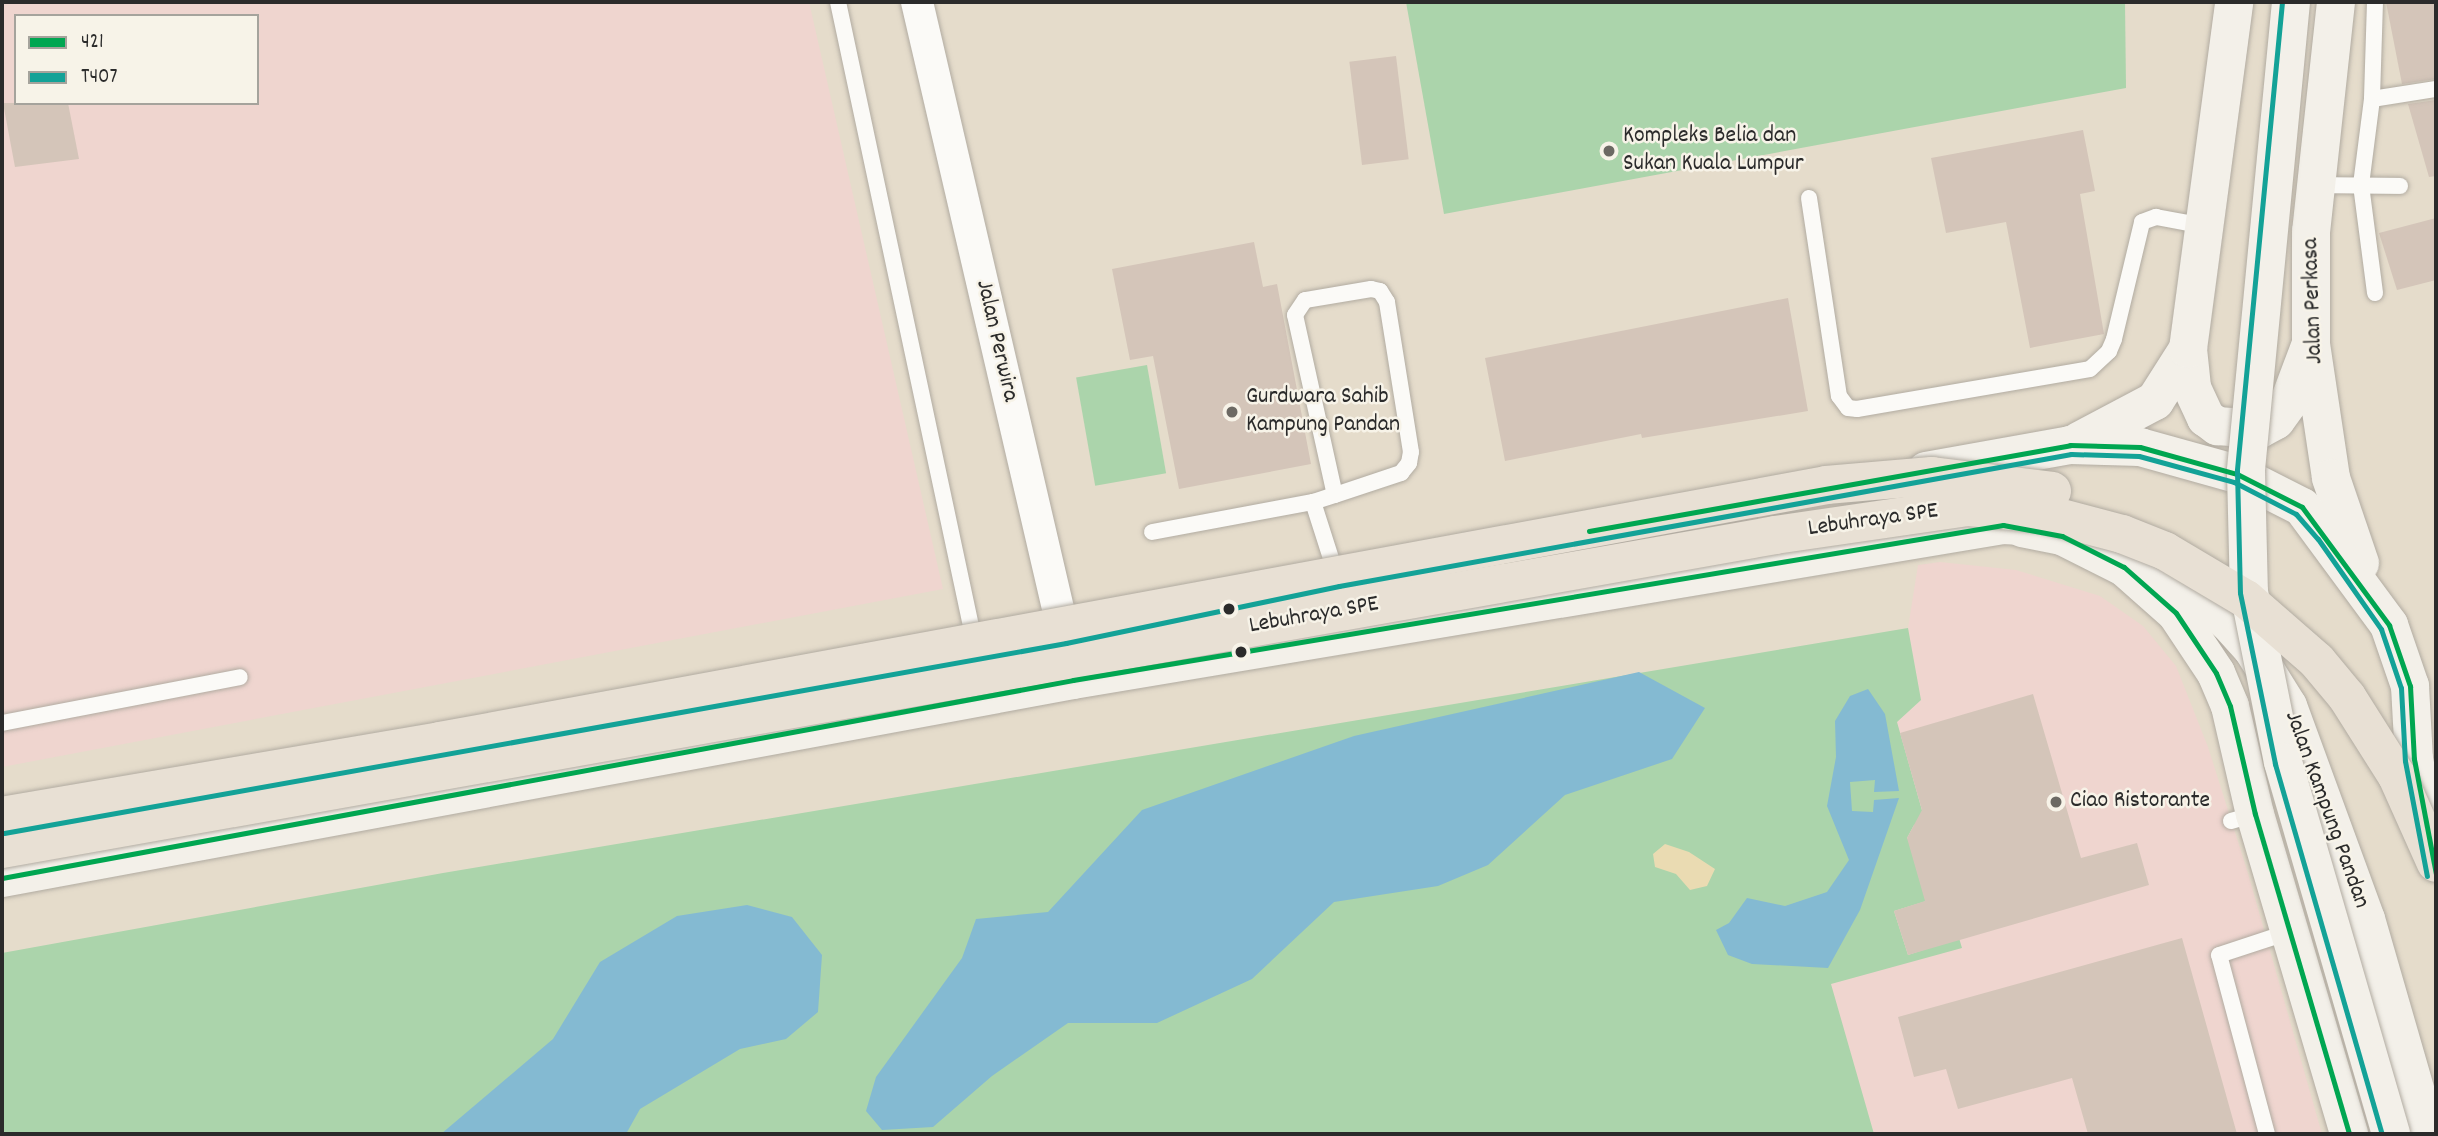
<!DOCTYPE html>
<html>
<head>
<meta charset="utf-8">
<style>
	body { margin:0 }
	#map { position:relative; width:2438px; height:1136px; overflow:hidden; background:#e5dccb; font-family:Dekko,sans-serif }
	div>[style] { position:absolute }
	.built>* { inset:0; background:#efd5cf }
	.green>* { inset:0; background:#abd4ab; transform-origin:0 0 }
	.sand>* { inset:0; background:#eadbb2 }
	.water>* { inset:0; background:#84bad2 }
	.building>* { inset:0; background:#d4c5b9; transform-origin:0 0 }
	.roads { filter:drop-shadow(0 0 2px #b1aba1) drop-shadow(0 0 2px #b1aba1) }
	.lane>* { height:16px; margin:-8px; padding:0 8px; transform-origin:8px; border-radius:8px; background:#fbfaf7 }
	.street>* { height:32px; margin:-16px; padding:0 16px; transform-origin:16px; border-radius:16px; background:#fbfaf7 }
	.secondary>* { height:38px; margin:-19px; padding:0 19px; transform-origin:19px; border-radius:19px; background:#f3f0e9 }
	.bridges { filter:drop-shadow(0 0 2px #b1aba1) drop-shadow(0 0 2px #b1aba1) }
	.secondary-bridge>* { height:38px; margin:-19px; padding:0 19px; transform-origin:19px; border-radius:19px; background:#f3f0e9 }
	.highway-bridge>* { height:38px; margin:-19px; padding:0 19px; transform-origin:19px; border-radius:19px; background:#e8e0d4 }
	.bus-1>* { height:5px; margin:-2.5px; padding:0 2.5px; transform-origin:2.5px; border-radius:2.5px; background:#00a651 }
	.bus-2>* { height:5px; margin:-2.5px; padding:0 2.5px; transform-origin:2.5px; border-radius:2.5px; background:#13a297 }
	.dots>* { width:19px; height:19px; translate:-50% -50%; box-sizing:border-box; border:4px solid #f7f3e8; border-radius:50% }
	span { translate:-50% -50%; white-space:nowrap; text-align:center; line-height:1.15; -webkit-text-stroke:5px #f7f3e8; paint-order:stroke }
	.poi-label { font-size:24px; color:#2b2b2b }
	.left { translate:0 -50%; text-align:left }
	.street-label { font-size:24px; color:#2b2b2b }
	.frame { position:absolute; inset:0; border:4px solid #2b2b2b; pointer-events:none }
	.legend { position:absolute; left:14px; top:14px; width:245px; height:91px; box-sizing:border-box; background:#f7f3e8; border:2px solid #a5a39c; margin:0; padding:9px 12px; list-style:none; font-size:21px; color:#2b2b2b }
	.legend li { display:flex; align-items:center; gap:14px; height:35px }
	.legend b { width:35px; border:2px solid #a5a39c }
</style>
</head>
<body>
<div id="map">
	<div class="built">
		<div style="clip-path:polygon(evenodd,2px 2px,809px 2px,943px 589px,2px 767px,2px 2px,16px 16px,257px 16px,257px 103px,16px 103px,16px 16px)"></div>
		<div style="clip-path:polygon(1940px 562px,2016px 570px,2100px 596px,2143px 626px,2176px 666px,2208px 747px,2247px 870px,2322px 1134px,1874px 1134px,1830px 984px,1962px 947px,1908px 955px,1894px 911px,1914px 825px,1897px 722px,1921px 700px,1908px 628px,1918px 565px)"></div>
	</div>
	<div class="green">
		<div style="clip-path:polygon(1406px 2px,2125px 2px,2126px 88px,1444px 214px)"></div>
		<div style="left:1147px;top:365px;width:110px;height:72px;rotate:80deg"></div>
		<div style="clip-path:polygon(1908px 628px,1921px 700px,1897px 722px,1925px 821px,1914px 825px,1907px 838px,1946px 895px,1894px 911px,1908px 955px,1959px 938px,1962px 948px,1831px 984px,1874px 1134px,2px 1134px,2px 953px,443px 873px)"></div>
	</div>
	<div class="sand">
		<div style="clip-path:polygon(1665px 844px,1689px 852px,1715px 869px,1707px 886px,1690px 890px,1676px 874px,1655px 867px,1653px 854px)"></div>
	</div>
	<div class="water">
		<div style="clip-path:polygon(1639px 672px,1705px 708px,1672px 759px,1565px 795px,1488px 865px,1438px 886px,1334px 902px,1252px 979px,1157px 1023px,1068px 1023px,992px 1076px,933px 1127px,882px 1130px,866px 1111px,876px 1077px,962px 958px,976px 919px,1048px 912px,1142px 810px,1354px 736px)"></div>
		<div style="clip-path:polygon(1868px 689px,1885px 714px,1899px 791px,1874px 792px,1875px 780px,1850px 782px,1852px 811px,1873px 812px,1874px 800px,1899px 798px,1860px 910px,1828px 968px,1752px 964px,1728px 955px,1716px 930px,1729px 923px,1747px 898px,1785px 906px,1827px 892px,1849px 860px,1827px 806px,1836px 757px,1835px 721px,1850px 696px)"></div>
		<div style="clip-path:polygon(747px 905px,792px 917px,822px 955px,818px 1012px,786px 1039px,740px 1049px,640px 1109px,626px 1134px,441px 1134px,553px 1039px,600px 962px,677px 916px)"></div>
	</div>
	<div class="building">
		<div style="clip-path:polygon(2386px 2px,2436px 2px,2436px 79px,2402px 84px)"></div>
		<div style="left:1396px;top:56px;width:104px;height:47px;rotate:83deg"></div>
		<div style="clip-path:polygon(2436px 100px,2436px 176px,2429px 177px,2408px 104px)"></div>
		<div style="clip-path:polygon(3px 103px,68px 103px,79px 159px,15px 167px)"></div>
		<div style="clip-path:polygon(2083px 130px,2095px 191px,2080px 194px,2104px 334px,2030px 348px,2006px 222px,1946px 233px,1931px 158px)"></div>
		<div style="clip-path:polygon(2436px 218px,2436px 280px,2397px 290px,2379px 233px)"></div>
		<div style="clip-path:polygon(1254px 242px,1263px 287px,1277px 284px,1311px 464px,1179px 489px,1153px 356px,1130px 360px,1112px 269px)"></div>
		<div style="clip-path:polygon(1788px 298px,1808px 411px,1642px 438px,1641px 434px,1505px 461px,1485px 358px)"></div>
		<div style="clip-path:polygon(2033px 694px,2081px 858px,2137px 843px,2149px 885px,1908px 955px,1894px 911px,1925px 901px,1907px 838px,1922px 810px,1900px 733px)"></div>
		<div style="clip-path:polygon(2182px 938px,2237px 1134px,2088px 1134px,2072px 1078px,1958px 1109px,1946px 1069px,1914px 1077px,1898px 1017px)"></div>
	</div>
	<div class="roads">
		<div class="lane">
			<div style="left:838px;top:2px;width:657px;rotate:77.97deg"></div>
			<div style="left:2375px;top:2px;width:97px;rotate:91.8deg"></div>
			<div style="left:2372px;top:99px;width:65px;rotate:-8.9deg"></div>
			<div style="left:2372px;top:99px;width:87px;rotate:97.3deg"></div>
			<div style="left:2361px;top:185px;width:109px;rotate:82.6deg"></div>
			<div style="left:2316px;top:185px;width:84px;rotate:0.7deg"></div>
			<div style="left:1809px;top:198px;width:200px;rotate:81.4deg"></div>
			<div style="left:1839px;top:396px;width:15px;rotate:53deg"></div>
			<div style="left:1848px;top:408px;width:9px;rotate:6deg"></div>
			<div style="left:1857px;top:409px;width:236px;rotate:-9.7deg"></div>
			<div style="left:2090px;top:369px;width:26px;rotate:-43deg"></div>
			<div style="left:2109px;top:351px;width:13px;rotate:-67deg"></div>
			<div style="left:2114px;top:339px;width:120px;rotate:-76.5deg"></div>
			<div style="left:2142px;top:222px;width:15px;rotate:-20deg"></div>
			<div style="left:2156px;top:217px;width:50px;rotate:10.4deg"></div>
			<div style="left:1313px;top:502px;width:79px;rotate:72.3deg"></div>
			<div style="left:1152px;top:532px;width:164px;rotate:-10.6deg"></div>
			<div style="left:1313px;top:502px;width:23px;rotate:-18deg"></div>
			<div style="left:1335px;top:495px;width:70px;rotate:-18.4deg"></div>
			<div style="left:1401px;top:473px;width:13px;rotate:-51deg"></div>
			<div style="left:1409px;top:463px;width:11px;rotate:-80deg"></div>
			<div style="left:1411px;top:452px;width:152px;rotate:-99.1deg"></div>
			<div style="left:1387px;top:302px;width:13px;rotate:-122deg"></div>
			<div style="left:1380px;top:291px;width:9px;rotate:-167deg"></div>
			<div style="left:1371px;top:289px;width:67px;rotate:170.5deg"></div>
			<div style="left:1305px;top:300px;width:18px;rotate:124deg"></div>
			<div style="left:1295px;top:315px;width:184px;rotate:77.5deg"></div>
			<div style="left:2px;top:723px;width:242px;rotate:-10.9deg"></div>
			<div style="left:2231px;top:821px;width:25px;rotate:-16deg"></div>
			<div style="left:2267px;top:1134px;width:185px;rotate:-105deg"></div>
			<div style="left:2219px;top:955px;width:74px;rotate:-18.2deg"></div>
		</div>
		<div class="street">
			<div style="left:917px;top:2px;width:662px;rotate:76.91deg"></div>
		</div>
		<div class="secondary">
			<div style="left:2336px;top:2px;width:230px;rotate:96.2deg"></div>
			<div style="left:2311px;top:231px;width:113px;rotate:90deg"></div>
			<div style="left:2311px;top:344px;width:135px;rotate:81.5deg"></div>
			<div style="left:2331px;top:478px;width:90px;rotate:71.2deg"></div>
			<div style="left:2188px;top:349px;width:39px;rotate:84deg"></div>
			<div style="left:2192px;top:388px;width:33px;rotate:65deg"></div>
			<div style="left:2206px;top:418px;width:14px;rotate:36deg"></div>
			<div style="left:2217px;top:426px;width:43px;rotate:4deg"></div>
			<div style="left:2260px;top:429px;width:18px;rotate:-29deg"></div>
			<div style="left:2276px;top:420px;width:22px;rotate:-54deg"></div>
			<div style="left:2289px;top:402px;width:60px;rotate:-69.4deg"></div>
			<div style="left:2079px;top:441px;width:86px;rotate:-27.8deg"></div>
			<div style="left:2155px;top:401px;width:62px;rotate:-57.6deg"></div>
			<div style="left:2188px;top:349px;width:350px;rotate:-82.4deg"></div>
			<div style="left:1926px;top:471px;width:146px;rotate:-10.2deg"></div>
			<div style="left:2070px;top:445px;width:70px;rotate:1.6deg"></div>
			<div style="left:2140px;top:447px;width:101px;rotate:15.6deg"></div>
			<div style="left:2237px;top:474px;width:73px;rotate:26.9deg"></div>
			<div style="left:2302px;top:507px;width:147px;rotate:53.6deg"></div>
			<div style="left:2389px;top:625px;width:65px;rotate:71deg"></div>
			<div style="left:2410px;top:686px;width:73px;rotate:86.9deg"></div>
			<div style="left:2414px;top:759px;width:63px;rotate:79deg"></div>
			<div style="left:2022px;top:528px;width:41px;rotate:11.3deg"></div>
			<div style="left:2062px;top:536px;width:69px;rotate:26.6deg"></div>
			<div style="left:2124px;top:567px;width:69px;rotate:41.5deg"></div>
			<div style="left:2176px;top:613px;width:72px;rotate:56.3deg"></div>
			<div style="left:2216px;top:673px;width:36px;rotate:67deg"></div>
			<div style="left:2230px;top:706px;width:111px;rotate:77deg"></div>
			<div style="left:2255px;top:814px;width:334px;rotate:73.6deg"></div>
			<div style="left:2138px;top:557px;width:41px;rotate:29.1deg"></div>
			<div style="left:2174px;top:577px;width:72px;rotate:39.9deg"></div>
			<div style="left:2229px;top:623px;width:36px;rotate:48deg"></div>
			<div style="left:2253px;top:650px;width:66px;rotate:58deg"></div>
			<div style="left:2288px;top:706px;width:227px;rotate:69.9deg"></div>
			<div style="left:2366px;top:919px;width:224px;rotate:73.9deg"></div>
			<div style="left:2px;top:878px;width:1089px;rotate:-10.47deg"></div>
			<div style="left:1073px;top:680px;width:943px;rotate:-9.46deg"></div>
			<div style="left:2003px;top:525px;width:34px;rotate:3deg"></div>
		</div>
	</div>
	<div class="bridges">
		<div class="secondary-bridge">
			<div style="left:2291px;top:2px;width:472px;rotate:95.5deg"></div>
			<div style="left:2246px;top:472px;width:120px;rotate:88.6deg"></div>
			<div style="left:2249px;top:592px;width:173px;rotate:78.7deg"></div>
			<div style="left:2283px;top:762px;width:387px;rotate:73.8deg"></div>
		</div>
		<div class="highway-bridge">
			<div style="left:2px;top:816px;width:444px;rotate:-9.7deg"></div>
			<div style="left:440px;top:741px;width:1409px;rotate:-10.46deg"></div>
			<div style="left:1826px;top:485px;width:106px;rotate:-4.9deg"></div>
			<div style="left:1932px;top:476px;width:121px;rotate:7.1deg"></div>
			<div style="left:2px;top:849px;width:1801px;rotate:-10.04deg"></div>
			<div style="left:1775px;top:535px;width:195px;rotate:-8.3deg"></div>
			<div style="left:1968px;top:507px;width:78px;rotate:5.1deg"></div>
			<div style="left:2046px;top:514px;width:79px;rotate:14.7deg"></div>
			<div style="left:2122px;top:534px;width:46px;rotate:21.6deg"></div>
			<div style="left:2165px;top:551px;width:94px;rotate:30.7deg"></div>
			<div style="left:2246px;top:599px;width:94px;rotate:41.1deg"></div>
			<div style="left:2317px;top:661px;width:47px;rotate:50.2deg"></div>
			<div style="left:2347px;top:697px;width:93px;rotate:57.7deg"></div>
			<div style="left:2397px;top:776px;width:95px;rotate:65.9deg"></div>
		</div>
	</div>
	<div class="bus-1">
		<div style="left:1589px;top:531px;width:489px;rotate:-10.1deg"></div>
		<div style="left:2070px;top:445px;width:70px;rotate:1.6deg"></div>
		<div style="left:2140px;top:447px;width:101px;rotate:15.6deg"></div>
		<div style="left:2237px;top:474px;width:73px;rotate:26.9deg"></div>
		<div style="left:2302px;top:507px;width:147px;rotate:53.6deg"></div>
		<div style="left:2389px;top:625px;width:65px;rotate:71deg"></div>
		<div style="left:2410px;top:686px;width:73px;rotate:86.9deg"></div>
		<div style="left:2414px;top:759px;width:117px;rotate:79.2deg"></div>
		<div style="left:2px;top:878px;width:1089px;rotate:-10.47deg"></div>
		<div style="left:1073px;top:680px;width:943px;rotate:-9.46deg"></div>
		<div style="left:2003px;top:525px;width:60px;rotate:10.6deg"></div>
		<div style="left:2062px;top:536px;width:69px;rotate:26.6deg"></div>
		<div style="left:2124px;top:567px;width:69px;rotate:41.5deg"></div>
		<div style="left:2176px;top:613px;width:72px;rotate:56.3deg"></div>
		<div style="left:2216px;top:673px;width:36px;rotate:67deg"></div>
		<div style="left:2230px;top:706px;width:111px;rotate:77deg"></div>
		<div style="left:2255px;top:814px;width:334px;rotate:73.6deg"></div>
	</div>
	<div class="bus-2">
		<div style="left:2282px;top:2px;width:471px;rotate:95.5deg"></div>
		<div style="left:2237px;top:471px;width:122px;rotate:88.6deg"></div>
		<div style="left:2240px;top:593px;width:175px;rotate:78.4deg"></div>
		<div style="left:2275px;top:764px;width:385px;rotate:73.9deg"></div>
		<div style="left:4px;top:833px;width:1079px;rotate:-10.14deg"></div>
		<div style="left:1066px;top:643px;width:279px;rotate:-11.8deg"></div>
		<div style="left:1339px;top:586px;width:744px;rotate:-10.22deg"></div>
		<div style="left:2071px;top:454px;width:68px;rotate:1.7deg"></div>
		<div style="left:2139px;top:456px;width:98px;rotate:15.3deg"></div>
		<div style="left:2234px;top:482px;width:70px;rotate:27.3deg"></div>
		<div style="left:2296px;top:514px;width:33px;rotate:49deg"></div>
		<div style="left:2318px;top:539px;width:110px;rotate:55deg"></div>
		<div style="left:2381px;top:629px;width:62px;rotate:71.3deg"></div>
		<div style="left:2401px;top:688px;width:73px;rotate:86.9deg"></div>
		<div style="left:2405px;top:761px;width:117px;rotate:79.2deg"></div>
	</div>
	<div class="dots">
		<div style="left:1609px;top:151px;background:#6c6963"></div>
		<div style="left:1232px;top:412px;background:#6c6963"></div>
		<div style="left:1229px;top:609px;background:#2b2b2b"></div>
		<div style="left:1241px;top:652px;background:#2b2b2b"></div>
		<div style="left:2056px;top:802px;background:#6c6963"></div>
	</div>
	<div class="poi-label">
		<span class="left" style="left:1623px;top:151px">Kompleks Belia dan<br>Sukan Kuala Lumpur</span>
		<span class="left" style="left:1246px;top:412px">Gurdwara Sahib<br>Kampung Pandan</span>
		<span class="left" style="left:2070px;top:802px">Ciao Ristorante</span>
	</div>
	<div class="street-label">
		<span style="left:2314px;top:301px;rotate:-92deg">Jalan Perkasa</span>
		<span style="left:996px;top:341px;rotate:77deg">Jalan Perwira</span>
		<span style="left:1873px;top:521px;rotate:-8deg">Lebuhraya SPE</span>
		<span style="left:1314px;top:616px;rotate:-10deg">Lebuhraya SPE</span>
		<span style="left:2326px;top:810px;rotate:70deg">Jalan Kampung Pandan</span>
	</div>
	<div class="frame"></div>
	<ul class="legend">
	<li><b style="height:9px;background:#00a651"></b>421</li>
	<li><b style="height:9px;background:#13a297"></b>T407</li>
	</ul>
</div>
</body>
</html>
